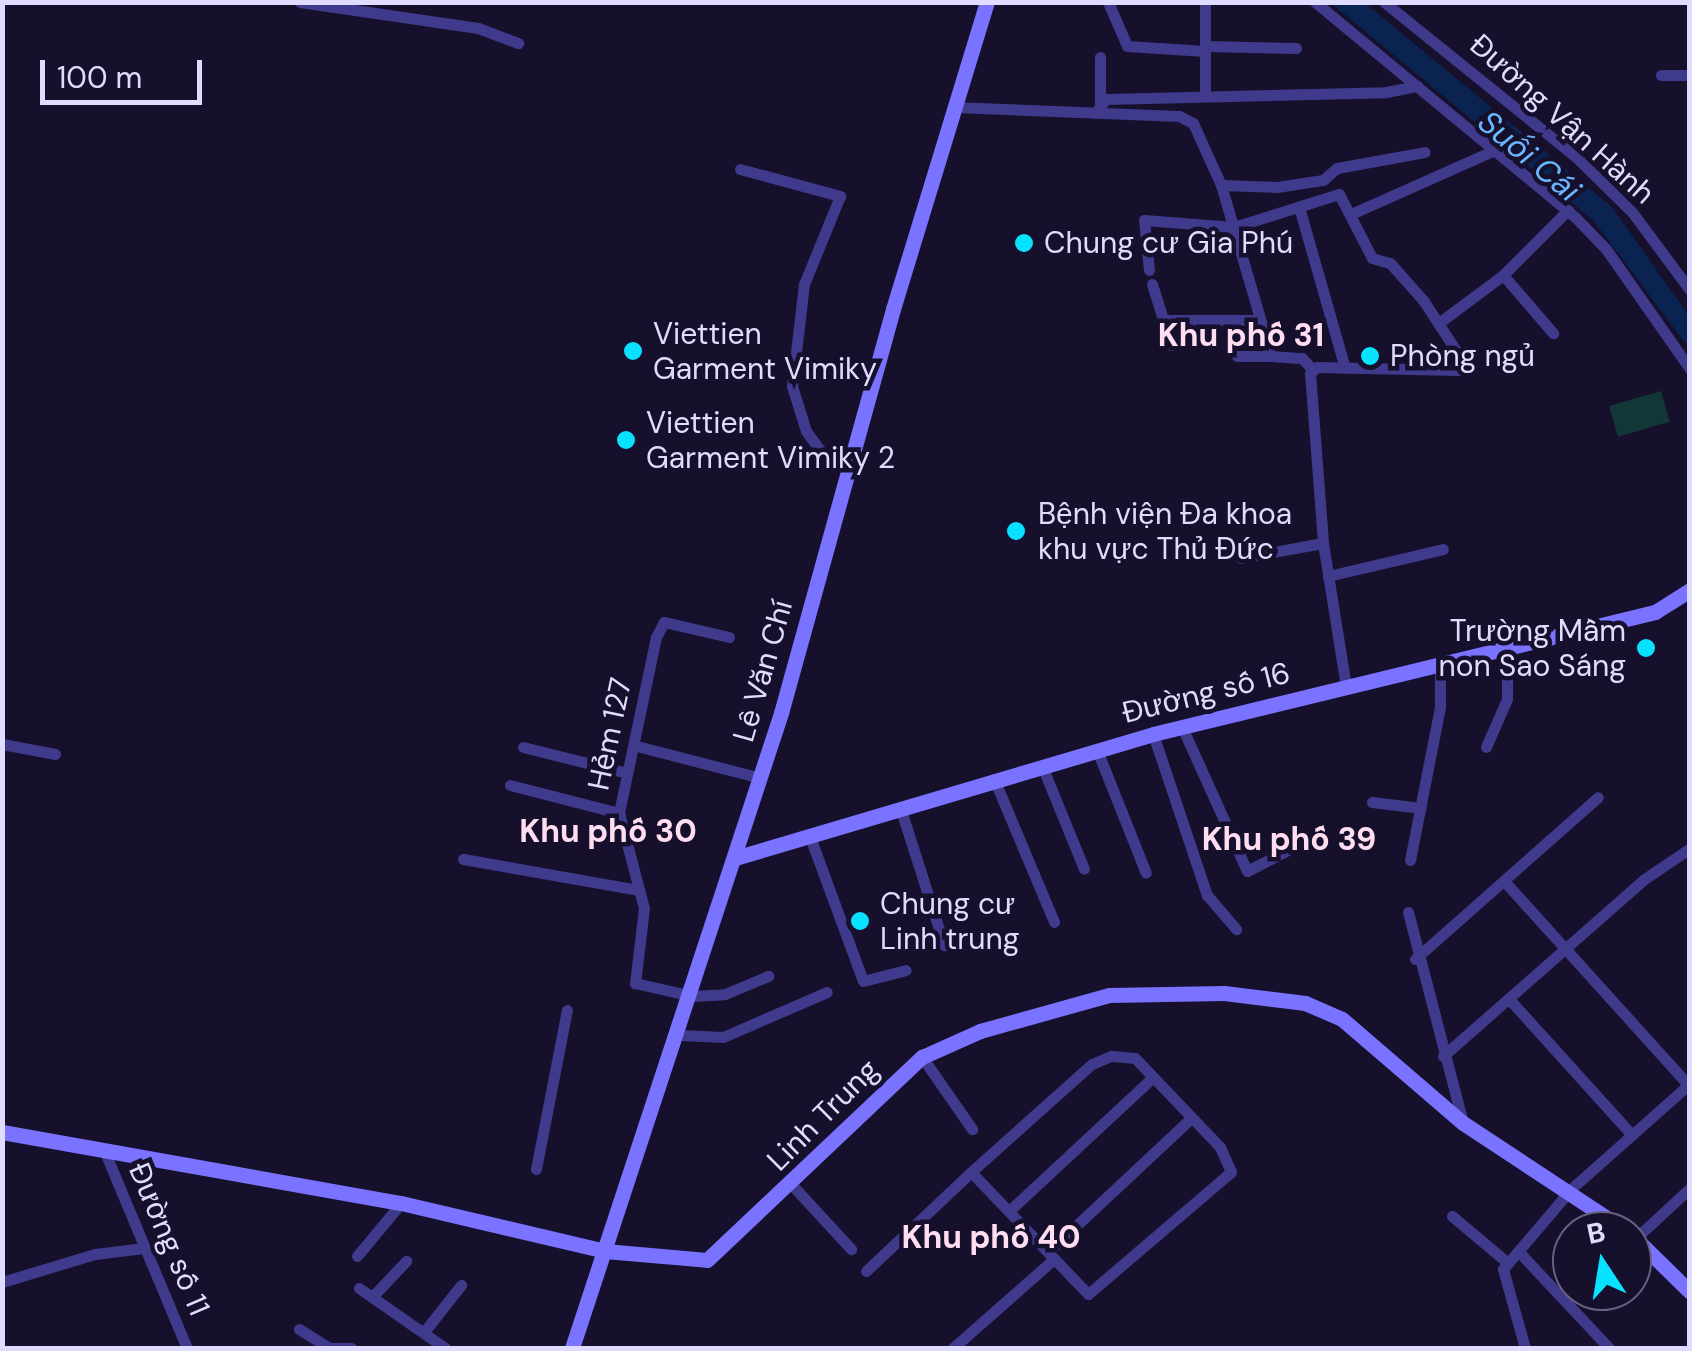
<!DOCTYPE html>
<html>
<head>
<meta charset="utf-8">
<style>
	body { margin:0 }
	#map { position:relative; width:1692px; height:1351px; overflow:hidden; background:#16102c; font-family:"DM Sans",sans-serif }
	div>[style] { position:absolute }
	.green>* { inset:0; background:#133636; transform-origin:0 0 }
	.water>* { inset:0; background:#0b2350 }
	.street>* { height:11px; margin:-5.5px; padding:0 5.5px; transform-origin:5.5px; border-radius:5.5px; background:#3f3a8c }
	.secondary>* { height:15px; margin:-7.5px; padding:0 7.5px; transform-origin:7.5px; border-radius:7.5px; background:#7973ff }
	.dots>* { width:28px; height:28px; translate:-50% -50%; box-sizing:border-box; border:5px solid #16102c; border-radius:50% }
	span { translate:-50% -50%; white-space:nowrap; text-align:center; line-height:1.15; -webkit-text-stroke:9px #16102c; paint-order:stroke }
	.street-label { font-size:30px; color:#e0dcff }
	.poi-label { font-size:30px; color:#e0dcff }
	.left { translate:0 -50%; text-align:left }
	.right { translate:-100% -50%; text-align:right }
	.water-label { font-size:32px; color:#6ab7ff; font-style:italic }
	.neighbourhood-label { font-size:32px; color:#ffdef2; font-weight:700 }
	.frame { position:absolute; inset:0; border:5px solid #e0dcff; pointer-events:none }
	.north { position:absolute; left:1552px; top:1211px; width:100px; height:100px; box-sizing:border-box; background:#16102c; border:2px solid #676280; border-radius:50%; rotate:348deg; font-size:28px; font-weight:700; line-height:40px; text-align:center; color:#e0dcff }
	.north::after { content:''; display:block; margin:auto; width:35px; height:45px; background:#08e1ff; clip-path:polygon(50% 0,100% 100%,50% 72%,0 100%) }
	.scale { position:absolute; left:40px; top:60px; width:162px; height:45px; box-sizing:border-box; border:5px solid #e0dcff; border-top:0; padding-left:12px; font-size:30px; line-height:35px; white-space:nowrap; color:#e0dcff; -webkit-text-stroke:8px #16102c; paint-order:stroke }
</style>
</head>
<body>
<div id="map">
	<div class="green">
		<div style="left:1661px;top:391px;width:32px;height:54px;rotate:74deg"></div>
	</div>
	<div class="water">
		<div style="clip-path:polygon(1331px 3px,1365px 3px,1612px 207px,1689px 316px,1689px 348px,1593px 220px)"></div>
	</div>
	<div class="street">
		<div style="left:300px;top:2px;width:180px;rotate:8.3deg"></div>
		<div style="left:478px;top:28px;width:43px;rotate:20.6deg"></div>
		<div style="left:1108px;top:2px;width:48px;rotate:66.6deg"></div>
		<div style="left:1127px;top:46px;width:78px;rotate:3.7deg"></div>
		<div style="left:1315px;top:2px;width:337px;rotate:39.6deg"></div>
		<div style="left:1575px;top:217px;width:45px;rotate:45.9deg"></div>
		<div style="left:1606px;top:249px;width:146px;rotate:55deg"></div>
		<div style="left:1384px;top:2px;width:245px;rotate:38.9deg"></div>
		<div style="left:1575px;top:156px;width:80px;rotate:44.5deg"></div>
		<div style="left:1632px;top:212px;width:97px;rotate:53.4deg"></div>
		<div style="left:1205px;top:46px;width:91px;rotate:1.3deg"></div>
		<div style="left:1661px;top:75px;width:29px"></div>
		<div style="left:1205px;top:96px;width:94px;rotate:-90deg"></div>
		<div style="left:1100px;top:103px;width:46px;rotate:-90deg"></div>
		<div style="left:953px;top:107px;width:226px;rotate:2.3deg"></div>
		<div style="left:1179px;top:116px;width:16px;rotate:27deg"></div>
		<div style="left:1193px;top:123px;width:68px;rotate:65.7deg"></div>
		<div style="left:1221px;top:185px;width:178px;rotate:73.7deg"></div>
		<div style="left:1271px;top:356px;width:31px;rotate:4deg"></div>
		<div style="left:1302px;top:358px;width:15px;rotate:48deg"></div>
		<div style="left:1095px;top:113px;width:18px;rotate:-52deg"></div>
		<div style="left:1106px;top:99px;width:280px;rotate:-1.4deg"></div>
		<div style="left:1386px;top:92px;width:32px;rotate:-11deg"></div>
		<div style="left:740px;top:169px;width:104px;rotate:15.1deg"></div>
		<div style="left:840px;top:196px;width:95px;rotate:112.2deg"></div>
		<div style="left:804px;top:284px;width:103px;rotate:96.7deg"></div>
		<div style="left:792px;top:386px;width:47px;rotate:72.7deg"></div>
		<div style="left:806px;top:431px;width:31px;rotate:54deg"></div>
		<div style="left:824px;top:456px;width:30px;rotate:27deg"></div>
		<div style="left:1221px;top:185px;width:56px;rotate:2deg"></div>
		<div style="left:1277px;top:187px;width:47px;rotate:-8.7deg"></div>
		<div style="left:1323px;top:180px;width:18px;rotate:-41deg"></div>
		<div style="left:1337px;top:168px;width:89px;rotate:-10.3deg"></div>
		<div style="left:1299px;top:207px;width:167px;rotate:74.1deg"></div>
		<div style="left:1351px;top:214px;width:158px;rotate:-24deg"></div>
		<div style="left:1149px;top:270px;width:50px;rotate:-95.7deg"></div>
		<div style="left:1144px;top:220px;width:90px;rotate:4.4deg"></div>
		<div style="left:1234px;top:227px;width:110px;rotate:-17.4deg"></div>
		<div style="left:1339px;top:194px;width:72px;rotate:62.7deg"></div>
		<div style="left:1372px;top:258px;width:19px;rotate:16deg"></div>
		<div style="left:1390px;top:263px;width:50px;rotate:48.3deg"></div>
		<div style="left:1423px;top:300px;width:75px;rotate:56.9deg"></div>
		<div style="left:1464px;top:363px;width:9px;rotate:126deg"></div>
		<div style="left:1459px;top:370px;width:142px;rotate:-178.8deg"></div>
		<div style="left:1317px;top:367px;width:9px;rotate:139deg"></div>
		<div style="left:1310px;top:373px;width:170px;rotate:85.6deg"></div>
		<div style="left:1323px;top:543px;width:146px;rotate:80.9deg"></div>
		<div style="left:1503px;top:275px;width:77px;rotate:49.2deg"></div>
		<div style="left:1152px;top:284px;width:64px;rotate:72.7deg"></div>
		<div style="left:1164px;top:320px;width:92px"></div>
		<div style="left:1440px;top:322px;width:79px;rotate:-36.7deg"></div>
		<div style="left:1503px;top:275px;width:92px;rotate:-45deg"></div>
		<div style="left:1237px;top:356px;width:34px"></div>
		<div style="left:1241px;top:558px;width:83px;rotate:-10.4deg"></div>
		<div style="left:1328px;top:576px;width:118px;rotate:-13.2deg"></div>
		<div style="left:729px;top:637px;width:67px;rotate:-167deg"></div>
		<div style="left:664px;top:622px;width:17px;rotate:118deg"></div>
		<div style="left:656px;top:637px;width:180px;rotate:101.9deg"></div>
		<div style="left:619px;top:813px;width:98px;rotate:75.3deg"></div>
		<div style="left:644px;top:908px;width:76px;rotate:96.8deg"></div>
		<div style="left:635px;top:983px;width:58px;rotate:12.8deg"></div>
		<div style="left:692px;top:996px;width:33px;rotate:-3deg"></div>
		<div style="left:725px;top:994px;width:47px;rotate:-22.7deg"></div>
		<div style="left:1182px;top:727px;width:158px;rotate:65.7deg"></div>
		<div style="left:1247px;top:871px;width:44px;rotate:-27.1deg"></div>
		<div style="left:1153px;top:734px;width:170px;rotate:71.5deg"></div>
		<div style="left:1207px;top:895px;width:45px;rotate:49.5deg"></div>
		<div style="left:2px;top:744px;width:54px;rotate:10.7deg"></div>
		<div style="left:633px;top:745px;width:132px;rotate:14.5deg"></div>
		<div style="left:523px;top:747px;width:107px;rotate:14deg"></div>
		<div style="left:1486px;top:747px;width:52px;rotate:-66.4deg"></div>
		<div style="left:1507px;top:699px;width:52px;rotate:-90deg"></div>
		<div style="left:1097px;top:750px;width:132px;rotate:68.3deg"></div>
		<div style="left:1042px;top:766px;width:111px;rotate:67.8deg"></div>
		<div style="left:994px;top:779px;width:155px;rotate:67.2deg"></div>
		<div style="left:510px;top:785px;width:113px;rotate:14.4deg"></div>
		<div style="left:1372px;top:802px;width:49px;rotate:7deg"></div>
		<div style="left:900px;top:807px;width:145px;rotate:72.3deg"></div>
		<div style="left:810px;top:837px;width:153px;rotate:69.8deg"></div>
		<div style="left:863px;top:981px;width:44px;rotate:-14.3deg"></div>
		<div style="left:463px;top:859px;width:179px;rotate:10deg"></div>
		<div style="left:1410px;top:860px;width:156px;rotate:-78.9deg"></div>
		<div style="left:1440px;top:707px;width:43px;rotate:-90deg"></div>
		<div style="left:1505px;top:882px;width:276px;rotate:47.9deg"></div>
		<div style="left:1408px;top:912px;width:218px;rotate:75.4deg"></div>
		<div style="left:1415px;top:959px;width:244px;rotate:-41.5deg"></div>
		<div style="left:1510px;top:1000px;width:182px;rotate:47.9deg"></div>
		<div style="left:680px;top:1035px;width:43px;rotate:2.7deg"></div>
		<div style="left:723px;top:1037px;width:113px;rotate:-23.4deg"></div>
		<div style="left:1443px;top:1056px;width:266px;rotate:-41.3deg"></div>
		<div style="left:1643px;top:880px;width:57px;rotate:-34.2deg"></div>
		<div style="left:922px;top:1057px;width:88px;rotate:55.2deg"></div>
		<div style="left:104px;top:1150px;width:215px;rotate:67.3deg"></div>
		<div style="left:536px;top:1169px;width:162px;rotate:-79deg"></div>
		<div style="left:793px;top:1186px;width:86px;rotate:47.4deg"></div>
		<div style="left:1009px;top:1211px;width:195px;rotate:-42.9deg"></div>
		<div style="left:1452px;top:1216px;width:73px;rotate:40deg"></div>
		<div style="left:1636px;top:1238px;width:74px;rotate:-42.8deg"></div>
		<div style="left:1518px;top:1251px;width:133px;rotate:46.8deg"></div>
		<div style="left:1048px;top:1252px;width:193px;rotate:-43.1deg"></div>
		<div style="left:357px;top:1256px;width:69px;rotate:-50.3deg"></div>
		<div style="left:866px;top:1271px;width:144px;rotate:-43.3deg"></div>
		<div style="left:971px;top:1172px;width:162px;rotate:-41.8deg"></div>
		<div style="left:1092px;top:1064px;width:21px;rotate:-23deg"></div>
		<div style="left:1111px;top:1056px;width:24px;rotate:5deg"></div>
		<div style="left:1135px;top:1058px;width:123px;rotate:46.3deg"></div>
		<div style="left:1220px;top:1147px;width:27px;rotate:66deg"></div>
		<div style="left:1231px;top:1172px;width:188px;rotate:139.5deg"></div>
		<div style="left:1088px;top:1294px;width:169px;rotate:-133.8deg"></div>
		<div style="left:2px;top:1282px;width:97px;rotate:-16.8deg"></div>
		<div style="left:95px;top:1254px;width:49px;rotate:-7deg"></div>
		<div style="left:359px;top:1288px;width:105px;rotate:34.9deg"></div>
		<div style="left:372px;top:1297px;width:50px;rotate:-46.6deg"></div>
		<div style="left:299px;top:1329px;width:36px;rotate:32deg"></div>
		<div style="left:329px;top:1348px;width:22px"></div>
		<div style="left:424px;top:1332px;width:60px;rotate:-51.8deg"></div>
		<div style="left:953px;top:1348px;width:135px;rotate:-41.4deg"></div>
		<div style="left:1525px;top:1348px;width:82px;rotate:-105.6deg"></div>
		<div style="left:1503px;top:1269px;width:105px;rotate:-49.6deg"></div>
		<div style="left:1571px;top:1189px;width:157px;rotate:-41.6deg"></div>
	</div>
	<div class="secondary">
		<div style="left:735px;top:858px;width:436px;rotate:-16.5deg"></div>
		<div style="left:1153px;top:734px;width:517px;rotate:-13.66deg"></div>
		<div style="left:1655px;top:612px;width:41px;rotate:-32.2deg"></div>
		<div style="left:2px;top:1132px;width:405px;rotate:10.1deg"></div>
		<div style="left:401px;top:1203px;width:210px;rotate:13.2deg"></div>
		<div style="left:605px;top:1251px;width:102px;rotate:5deg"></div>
		<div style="left:707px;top:1260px;width:296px;rotate:-43.4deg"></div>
		<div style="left:922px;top:1057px;width:64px;rotate:-24.1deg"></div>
		<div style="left:980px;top:1031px;width:134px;rotate:-15.6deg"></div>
		<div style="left:1109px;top:995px;width:115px;rotate:-1deg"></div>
		<div style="left:1224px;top:993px;width:82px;rotate:7deg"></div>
		<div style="left:1305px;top:1003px;width:40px;rotate:23.4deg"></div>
		<div style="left:1342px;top:1019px;width:160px;rotate:40.7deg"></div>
		<div style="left:1463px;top:1123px;width:196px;rotate:33.4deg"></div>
		<div style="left:1632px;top:1235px;width:81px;rotate:44.5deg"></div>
		<div style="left:572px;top:1348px;width:669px;rotate:-71.78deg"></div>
		<div style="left:781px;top:713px;width:419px;rotate:-74.5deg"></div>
		<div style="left:893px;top:309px;width:321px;rotate:-73deg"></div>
	</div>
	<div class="dots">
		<div style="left:1024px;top:243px;background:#08e1ff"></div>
		<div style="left:633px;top:351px;background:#08e1ff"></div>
		<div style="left:1370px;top:356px;background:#08e1ff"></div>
		<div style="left:626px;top:440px;background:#08e1ff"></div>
		<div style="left:1016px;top:531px;background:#08e1ff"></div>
		<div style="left:1646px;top:648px;background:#08e1ff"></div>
		<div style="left:860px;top:921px;background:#08e1ff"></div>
	</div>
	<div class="street-label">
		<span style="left:1562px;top:119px;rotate:42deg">Đường Vận Hành</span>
		<span style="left:763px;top:671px;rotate:-74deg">Lê Văn Chí</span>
		<span style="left:1206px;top:693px;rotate:-14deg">Đường số 16</span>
		<span style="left:610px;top:734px;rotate:-78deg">Hẻm 127</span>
		<span style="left:823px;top:1115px;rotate:-45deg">Linh Trung</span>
		<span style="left:169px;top:1239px;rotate:67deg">Đường số 11</span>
	</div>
	<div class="poi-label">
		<span class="left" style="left:1044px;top:243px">Chung cư Gia Phú</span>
		<span class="left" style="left:653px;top:351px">Viettien<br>Garment Vimiky</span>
		<span class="left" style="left:1390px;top:356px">Phòng ngủ</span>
		<span class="left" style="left:646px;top:440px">Viettien<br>Garment Vimiky 2</span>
		<span class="left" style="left:1038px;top:531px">Bệnh viện Đa khoa<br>khu vực Thủ Đức</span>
		<span class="right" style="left:1626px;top:648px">Trường Mầm<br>non Sao Sáng</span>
		<span class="left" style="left:880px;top:921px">Chung cư<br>Linh trung</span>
	</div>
	<div class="water-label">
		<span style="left:1529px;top:156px;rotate:40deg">Suối Cái</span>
	</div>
	<div class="neighbourhood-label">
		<span style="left:1241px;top:335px">Khu phố 31</span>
		<span style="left:608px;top:831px">Khu phố 30</span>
		<span style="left:1289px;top:839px">Khu phố 39</span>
		<span style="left:991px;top:1237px">Khu phố 40</span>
	</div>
	<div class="frame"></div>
	<div class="north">B</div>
	<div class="scale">100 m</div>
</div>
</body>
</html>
